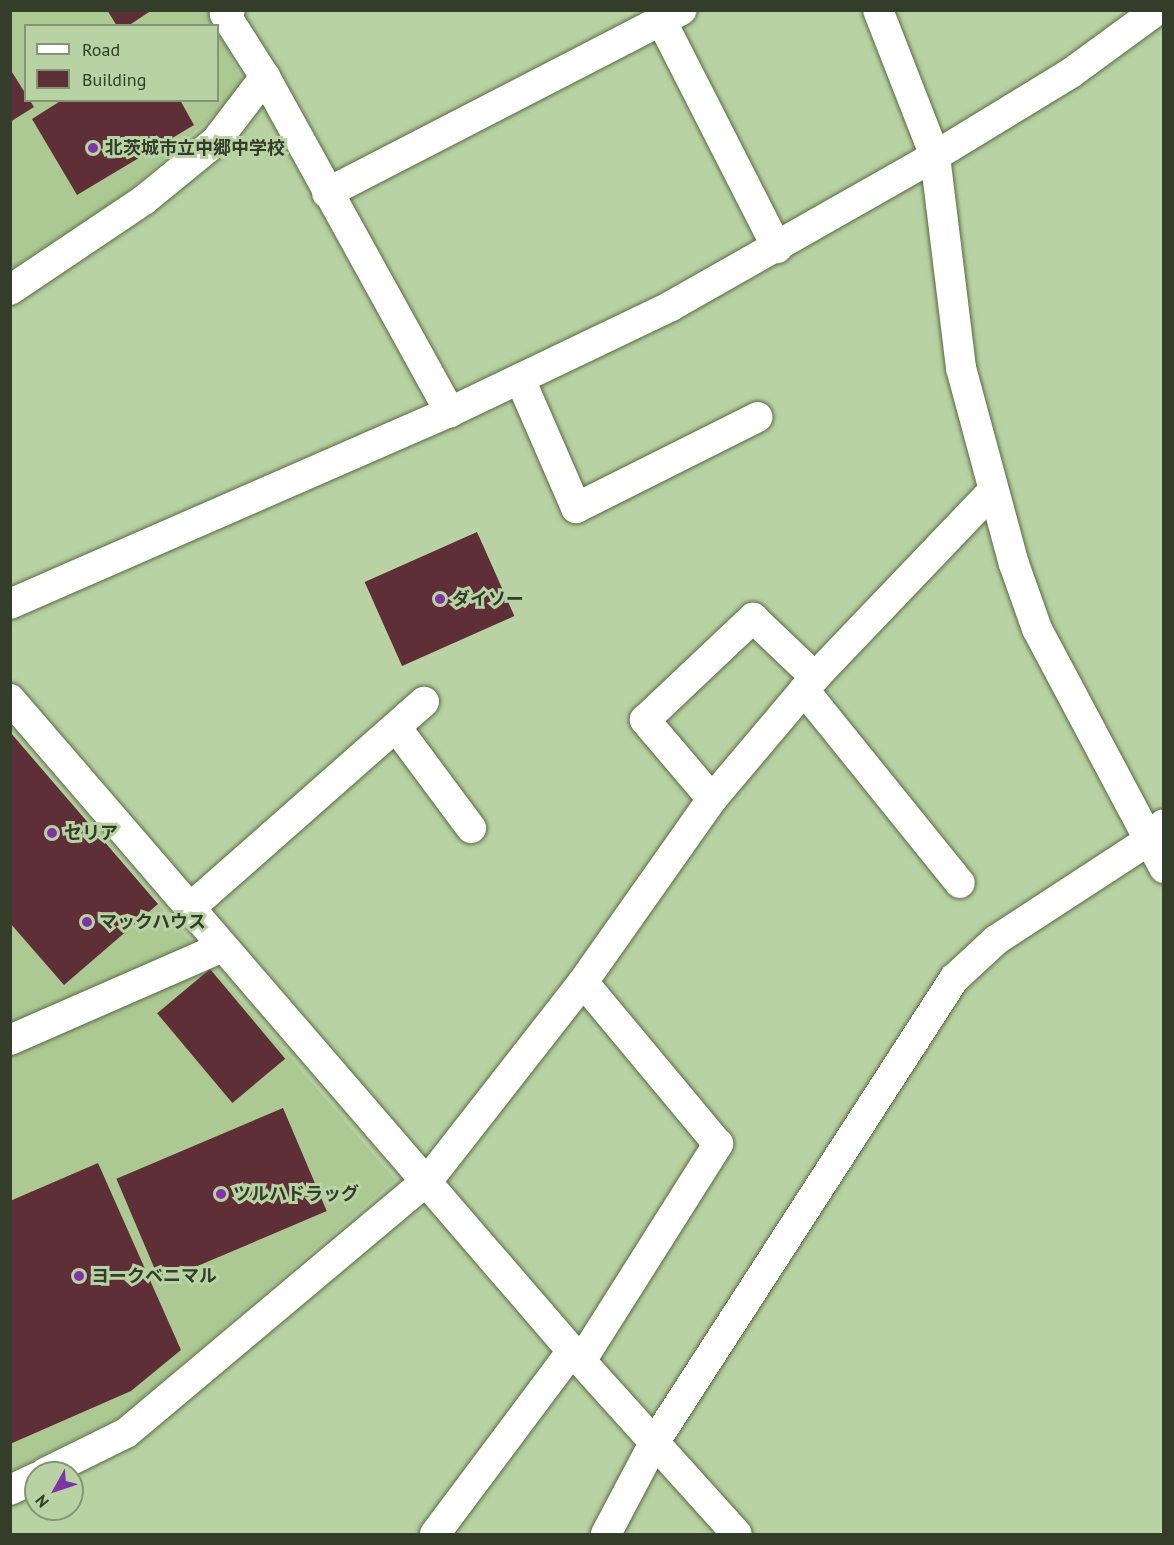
<!DOCTYPE html>
<html>
<head>
<meta charset="utf-8">
<style>
	body { margin:0 }
	#map { position:relative; width:1174px; height:1545px; overflow:hidden; background:#b9d2a3; font-family:"PT Sans","Noto Sans JP",sans-serif }
	div>[style] { position:absolute }
	.built>* { inset:0; background:#adc993 }
	.building>* { inset:0; background:#5f2f37; transform-origin:0 0 }
	.roads { filter:drop-shadow(0 0 2px #556b40) drop-shadow(0 0 2px #556b40) }
	.minor>* { height:30px; margin:-15px; padding:0 15px; transform-origin:15px; border-radius:15px; background:#fff }
	.dots>* { width:16px; height:16px; translate:-50% -50%; box-sizing:border-box; border:3px solid #b9d2a3; border-radius:50% }
	span { translate:-50% -50%; white-space:nowrap; text-align:center; line-height:1.15; -webkit-text-stroke:6px #b9d2a3; paint-order:stroke }
	.poi-label { font-size:18px; color:#333d2a; font-weight:700 }
	.left { translate:0 -50%; text-align:left }
	.frame { position:absolute; inset:0; border:12px solid #333d2a; pointer-events:none }
	.legend { position:absolute; left:24px; top:24px; width:195px; height:78px; box-sizing:border-box; background:#b9d2a3; border:2px solid #839673; margin:0; padding:8px 10px; list-style:none; font-size:18px; color:#333d2a }
	.legend li { display:flex; align-items:center; gap:12px; height:30px }
	.legend b { width:30px; border:2px solid #839673 }
	.north { position:absolute; left:24px; top:1461px; width:60px; height:60px; box-sizing:border-box; background:#b9d2a3; border:2px solid #839673; border-radius:50%; rotate:230deg; font-size:16px; font-weight:700; line-height:24px; text-align:center; color:#333d2a }
	.north::after { content:''; display:block; margin:auto; width:21px; height:27px; background:#7d34a7; clip-path:polygon(50% 0,100% 100%,50% 72%,0 100%) }
</style>
</head>
<body>
<div id="map">
	<div class="built">
		<div style="clip-path:polygon(11px 11px,209px 11px,217px 25px,26px 26px,26px 100px,218px 100px,218px 28px,245px 87px,122px 196px,11px 268px)"></div>
		<div style="clip-path:polygon(10px 732px,395px 1180px,118px 1418px,11px 1471px)"></div>
	</div>
	<div class="building">
		<div style="clip-path:polygon(107px 10px,152px 10px,128px 26px,117px 26px)"></div>
		<div style="clip-path:polygon(10px 69px,34px 107px,10px 122px)"></div>
		<div style="clip-path:polygon(62px 100px,180px 100px,194px 125px,77px 195px,32px 119px)"></div>
		<div style="left:477px;top:532px;width:92px;height:123px;rotate:66deg"></div>
		<div style="clip-path:polygon(10px 732px,158px 904px,64px 985px,10px 923px)"></div>
		<div style="left:210px;top:969px;width:117px;height:69px;rotate:50deg"></div>
		<div style="left:283px;top:1108px;width:112px;height:181px;rotate:67deg"></div>
		<div style="clip-path:polygon(98px 1163px,181px 1350px,131px 1391px,10px 1444px,10px 1201px)"></div>
	</div>
	<div class="roads">
		<div class="minor">
			<div style="left:878px;top:10px;width:157px;rotate:68.7deg"></div>
			<div style="left:935px;top:156px;width:214px;rotate:83deg"></div>
			<div style="left:961px;top:368px;width:203px;rotate:74.9deg"></div>
			<div style="left:1014px;top:564px;width:69px;rotate:70.5deg"></div>
			<div style="left:1037px;top:629px;width:271px;rotate:62deg"></div>
			<div style="left:661px;top:20px;width:256px;rotate:63deg"></div>
			<div style="left:265px;top:77px;width:383px;rotate:61.1deg"></div>
			<div style="left:327px;top:193px;width:399px;rotate:-27.3deg"></div>
			<div style="left:10px;top:290px;width:161px;rotate:-33.9deg"></div>
			<div style="left:144px;top:200px;width:93px;rotate:-39.3deg"></div>
			<div style="left:216px;top:141px;width:81px;rotate:-52.6deg"></div>
			<div style="left:265px;top:77px;width:75px;rotate:-122.4deg"></div>
			<div style="left:225px;top:14px;width:6px;rotate:-39deg"></div>
			<div style="left:520px;top:379px;width:141px;rotate:66.5deg"></div>
			<div style="left:576px;top:508px;width:203px;rotate:-26.6deg"></div>
			<div style="left:10px;top:604px;width:480px;rotate:-23.6deg"></div>
			<div style="left:450px;top:412px;width:245px;rotate:-25.6deg"></div>
			<div style="left:671px;top:306px;width:304px;rotate:-29.6deg"></div>
			<div style="left:935px;top:156px;width:159px;rotate:-31.4deg"></div>
			<div style="left:1071px;top:73px;width:107px;rotate:-36.2deg"></div>
			<div style="left:804px;top:690px;width:248px;rotate:51.1deg"></div>
			<div style="left:10px;top:699px;width:861px;rotate:49.24deg"></div>
			<div style="left:572px;top:1351px;width:246px;rotate:48deg"></div>
			<div style="left:396px;top:727px;width:126px;rotate:53.4deg"></div>
			<div style="left:712px;top:799px;width:104px;rotate:-130.3deg"></div>
			<div style="left:645px;top:720px;width:149px;rotate:-43.4deg"></div>
			<div style="left:753px;top:618px;width:86px;rotate:43.6deg"></div>
			<div style="left:190px;top:908px;width:312px;rotate:-41.4deg"></div>
			<div style="left:10px;top:1040px;width:232px;rotate:-23.6deg"></div>
			<div style="left:581px;top:1361px;width:257px;rotate:-57.7deg"></div>
			<div style="left:718px;top:1144px;width:211px;rotate:-129.8deg"></div>
			<div style="left:45px;top:1473px;width:90px;rotate:-26.3deg"></div>
			<div style="left:126px;top:1433px;width:395px;rotate:-40deg"></div>
			<div style="left:429px;top:1179px;width:250px;rotate:-52deg"></div>
			<div style="left:583px;top:982px;width:224px;rotate:-54.8deg"></div>
			<div style="left:712px;top:799px;width:160px;rotate:-49.8deg"></div>
			<div style="left:815px;top:677px;width:257px;rotate:-46.3deg"></div>
			<div style="left:10px;top:1490px;width:29px;rotate:-25deg"></div>
			<div style="left:435px;top:1534px;width:229px;rotate:-53.2deg"></div>
			<div style="left:606px;top:1534px;width:103px;rotate:-62.2deg"></div>
			<div style="left:654px;top:1443px;width:553px;rotate:-57.12deg"></div>
			<div style="left:954px;top:979px;width:57px;rotate:-42.9deg"></div>
			<div style="left:996px;top:940px;width:181px;rotate:-33.1deg"></div>
			<div style="left:1148px;top:841px;width:23px;rotate:-47deg"></div>
		</div>
	</div>
	<div class="dots">
		<div style="left:93px;top:148px;background:#7d34a7"></div>
		<div style="left:440px;top:599px;background:#7d34a7"></div>
		<div style="left:52px;top:833px;background:#7d34a7"></div>
		<div style="left:87px;top:922px;background:#7d34a7"></div>
		<div style="left:221px;top:1194px;background:#7d34a7"></div>
		<div style="left:79px;top:1276px;background:#7d34a7"></div>
	</div>
	<div class="poi-label">
		<span class="left" style="left:105px;top:148px">北茨城市立中郷中学校</span>
		<span class="left" style="left:452px;top:599px">ダイソー</span>
		<span class="left" style="left:64px;top:833px">セリア</span>
		<span class="left" style="left:99px;top:922px">マックハウス</span>
		<span class="left" style="left:233px;top:1194px">ツルハドラッグ</span>
		<span class="left" style="left:91px;top:1276px">ヨークベニマル</span>
	</div>
	<div class="frame"></div>
	<ul class="legend">
	<li><b style="height:8px;background:#fff"></b>Road</li>
	<li><b style="height:16px;background:#5f2f37"></b>Building</li>
	</ul>
	<div class="north">N</div>
</div>
</body>
</html>
